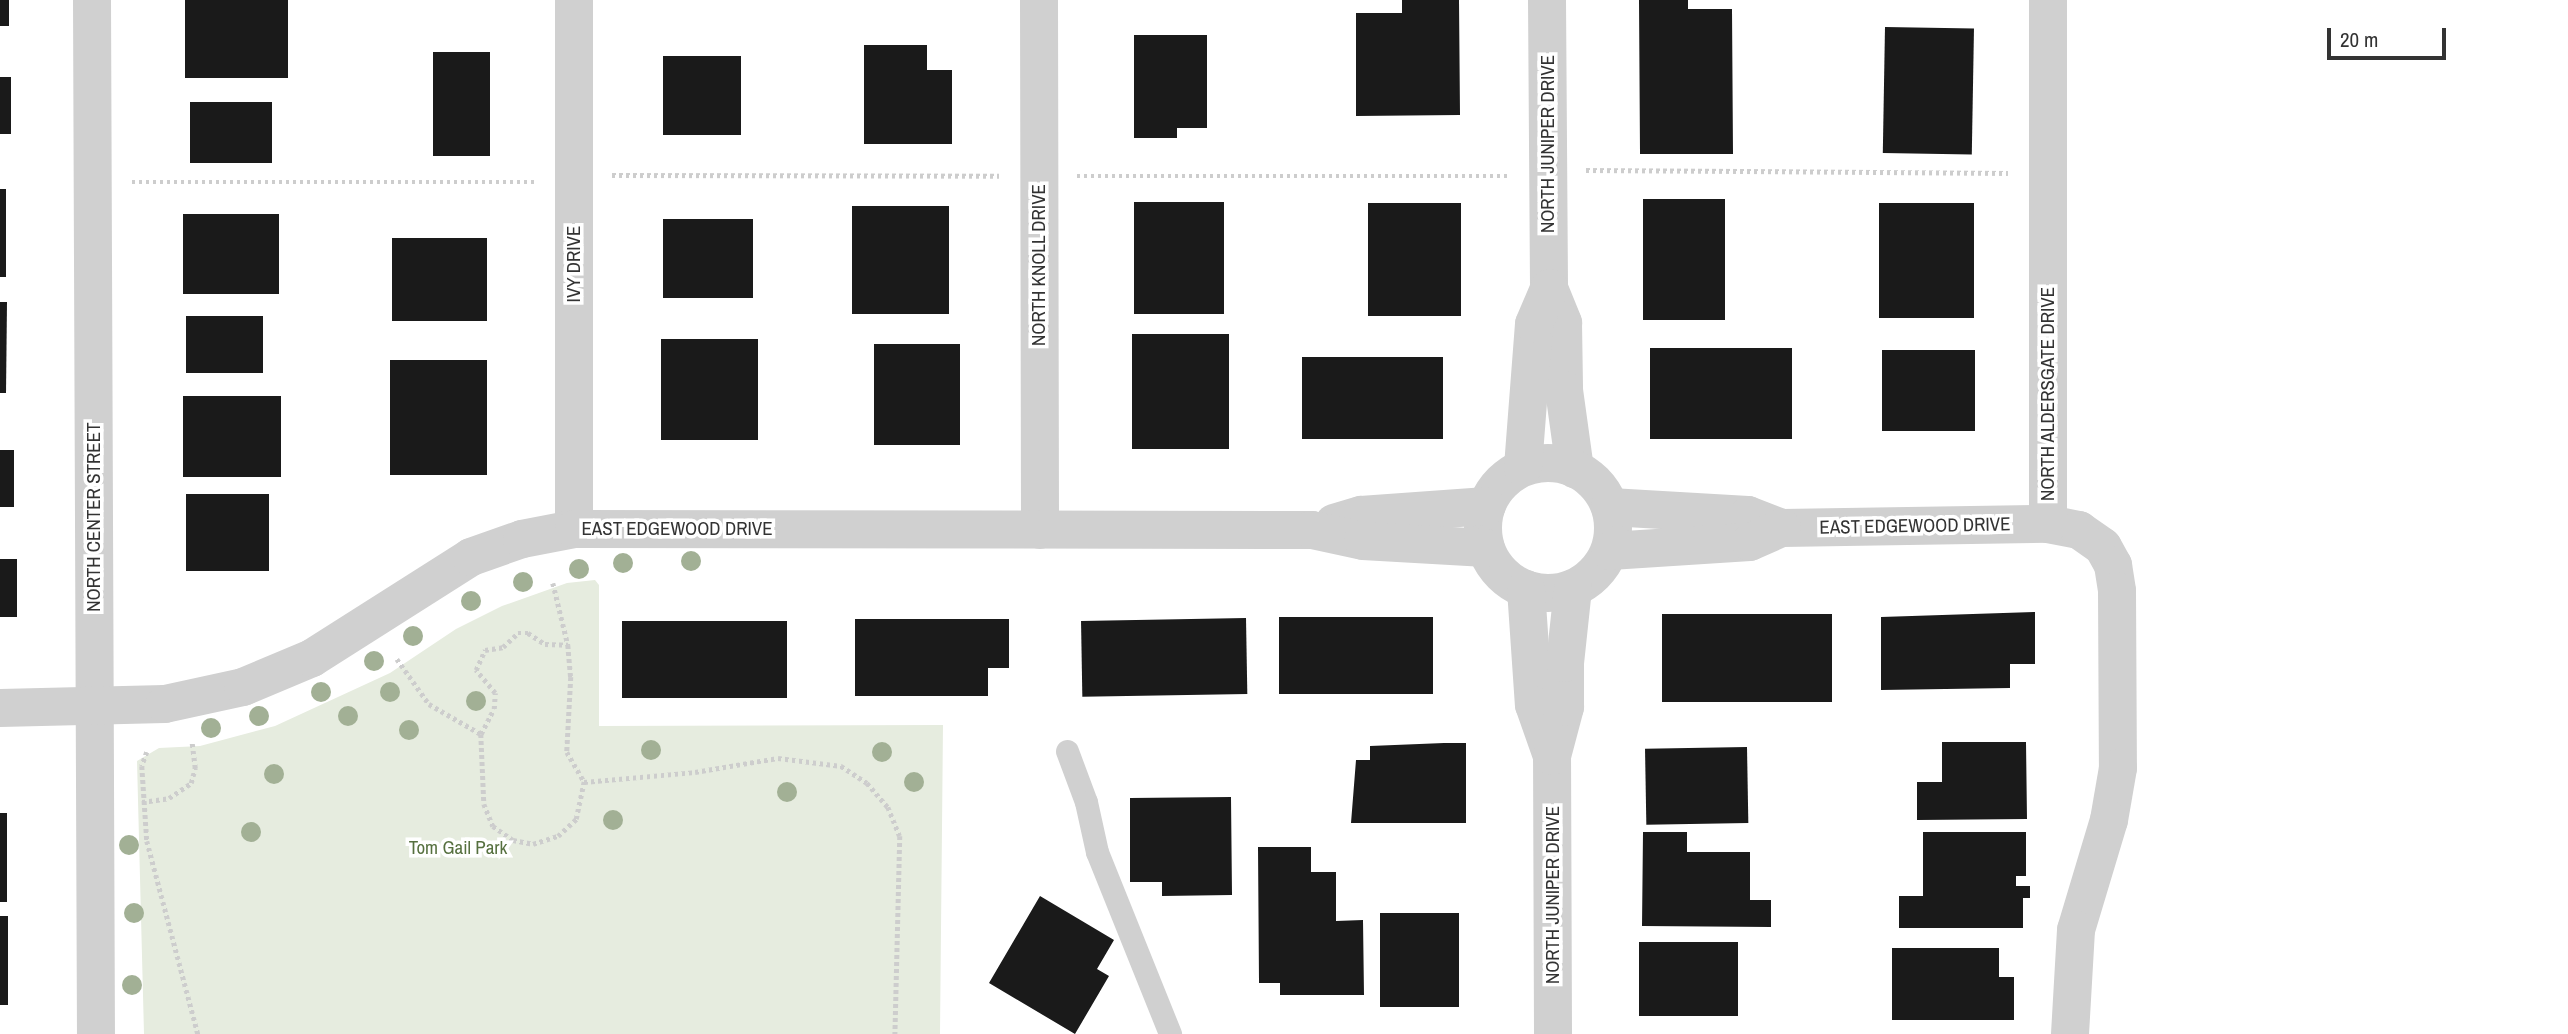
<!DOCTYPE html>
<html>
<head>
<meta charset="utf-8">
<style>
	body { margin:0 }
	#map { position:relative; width:2568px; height:1034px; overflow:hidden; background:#fff; font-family:"Archivo Narrow",sans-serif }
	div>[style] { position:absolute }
	.green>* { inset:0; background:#e6ecdf }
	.building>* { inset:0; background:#1a1a1a; transform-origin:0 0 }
	.path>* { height:4.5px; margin-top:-2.25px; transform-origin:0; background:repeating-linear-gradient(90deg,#cdcdcd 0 3.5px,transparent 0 7px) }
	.lane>* { height:23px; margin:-11.5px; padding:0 11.5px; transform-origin:11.5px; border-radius:11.5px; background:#d0d0d0 }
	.street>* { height:38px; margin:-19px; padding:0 19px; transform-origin:19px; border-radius:19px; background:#d0d0d0 }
	.street>.ring { margin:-19px; padding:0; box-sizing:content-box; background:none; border:38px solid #d0d0d0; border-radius:50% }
	.trees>* { width:20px; height:20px; margin:-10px; border-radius:50%; background:#a2b095 }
	span { translate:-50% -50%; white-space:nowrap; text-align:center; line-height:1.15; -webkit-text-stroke:7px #fff; paint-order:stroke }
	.street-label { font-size:19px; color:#333 }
	.park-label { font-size:19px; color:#56703f }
	.scale { position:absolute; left:2327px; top:28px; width:119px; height:32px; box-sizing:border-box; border:4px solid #333; border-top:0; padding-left:9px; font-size:21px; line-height:24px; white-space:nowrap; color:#333; -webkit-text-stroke:5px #fff; paint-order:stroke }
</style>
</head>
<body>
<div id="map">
	<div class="green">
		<div style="clip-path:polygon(595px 580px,599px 585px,599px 726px,943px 725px,940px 1034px,144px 1034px,137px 761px,159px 748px,200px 746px,275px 726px,390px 673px,456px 629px,502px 606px,567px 583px)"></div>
	</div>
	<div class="building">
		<div style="left:0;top:0;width:9px;height:26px"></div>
		<div style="left:185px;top:0;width:103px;height:78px"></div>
		<div style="clip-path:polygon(1402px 0,1459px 0,1460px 115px,1356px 116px,1356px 13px,1402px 13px)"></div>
		<div style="clip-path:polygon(1639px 0,1688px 0,1688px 9px,1732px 9px,1733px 154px,1640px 154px)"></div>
		<div style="left:1885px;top:27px;width:89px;height:126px;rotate:1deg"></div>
		<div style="clip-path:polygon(1134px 35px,1207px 35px,1207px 128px,1177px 128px,1177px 138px,1134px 138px)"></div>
		<div style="clip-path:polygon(864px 45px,927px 45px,927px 70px,952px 70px,952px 144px,864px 144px)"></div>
		<div style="left:433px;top:52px;width:57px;height:104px"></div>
		<div style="left:663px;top:56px;width:78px;height:79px"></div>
		<div style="left:0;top:77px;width:11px;height:57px"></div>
		<div style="left:190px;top:102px;width:82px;height:61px"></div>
		<div style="left:0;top:189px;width:6px;height:88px"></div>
		<div style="left:1643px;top:199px;width:82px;height:121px"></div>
		<div style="left:1134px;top:202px;width:90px;height:112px"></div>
		<div style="left:1368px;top:203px;width:93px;height:113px"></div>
		<div style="left:1879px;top:203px;width:95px;height:115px"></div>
		<div style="left:852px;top:206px;width:97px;height:108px"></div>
		<div style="left:183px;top:214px;width:96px;height:80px"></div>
		<div style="left:663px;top:219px;width:90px;height:79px"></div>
		<div style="left:392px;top:238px;width:95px;height:83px"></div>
		<div style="clip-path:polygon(0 302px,7px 302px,6px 393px,0 393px)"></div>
		<div style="left:186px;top:316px;width:77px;height:57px"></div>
		<div style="left:1132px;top:334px;width:97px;height:115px"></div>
		<div style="left:661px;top:339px;width:97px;height:101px"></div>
		<div style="left:960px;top:344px;width:101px;height:86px;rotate:90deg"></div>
		<div style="left:1650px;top:348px;width:142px;height:91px"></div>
		<div style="left:1882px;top:350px;width:93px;height:81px"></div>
		<div style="left:1302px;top:357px;width:141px;height:82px"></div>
		<div style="left:390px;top:360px;width:97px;height:115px"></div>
		<div style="left:183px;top:396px;width:98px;height:81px"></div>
		<div style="left:0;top:450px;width:14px;height:57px"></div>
		<div style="left:186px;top:494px;width:83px;height:77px"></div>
		<div style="left:0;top:559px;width:17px;height:58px"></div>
		<div style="clip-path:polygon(2035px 612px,2035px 664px,2010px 664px,2010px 688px,1881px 690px,1881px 617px)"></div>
		<div style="left:1662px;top:614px;width:170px;height:88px"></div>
		<div style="left:1279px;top:617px;width:154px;height:77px"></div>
		<div style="left:1246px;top:618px;width:76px;height:165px;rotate:89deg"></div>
		<div style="clip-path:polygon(855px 619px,1009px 619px,1009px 668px,988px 668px,988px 696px,855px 696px)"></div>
		<div style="left:622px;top:621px;width:165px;height:77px"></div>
		<div style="clip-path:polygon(1942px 742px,2026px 742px,2027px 819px,1917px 820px,1917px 782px,1942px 782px)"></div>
		<div style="clip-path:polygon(1444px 743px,1466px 743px,1466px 823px,1351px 823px,1356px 760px,1370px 760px,1370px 746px)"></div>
		<div style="left:1747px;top:747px;width:76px;height:102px;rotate:89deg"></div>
		<div style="clip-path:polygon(1231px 797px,1232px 895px,1162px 896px,1162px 882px,1130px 882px,1130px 798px)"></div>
		<div style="left:0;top:813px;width:7px;height:89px"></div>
		<div style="clip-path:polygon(1643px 832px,1687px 832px,1687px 852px,1750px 852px,1750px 900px,1771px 900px,1771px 927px,1642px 926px)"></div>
		<div style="clip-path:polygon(1923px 832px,2026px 832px,2026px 876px,2016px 876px,2016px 886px,2030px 886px,2030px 898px,2023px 898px,2023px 928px,1899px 928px,1899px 896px,1923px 896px)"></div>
		<div style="clip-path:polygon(1258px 847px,1311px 847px,1311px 872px,1336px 872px,1336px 921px,1363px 920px,1364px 995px,1280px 995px,1280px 983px,1259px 983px)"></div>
		<div style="clip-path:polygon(1040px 896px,1114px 940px,1097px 969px,1109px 976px,1075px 1034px,989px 983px)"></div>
		<div style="left:1459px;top:913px;width:94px;height:79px;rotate:90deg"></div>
		<div style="left:0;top:916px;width:8px;height:89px"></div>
		<div style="left:1639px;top:942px;width:99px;height:74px"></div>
		<div style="clip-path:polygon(1892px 948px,1999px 948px,1999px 977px,2014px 977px,2014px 1020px,1892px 1020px)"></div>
	</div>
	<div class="path">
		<div style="left:1586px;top:170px;width:422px;rotate:0.4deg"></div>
		<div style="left:612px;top:175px;width:387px;rotate:0.1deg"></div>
		<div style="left:1077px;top:176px;width:433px"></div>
		<div style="left:132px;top:182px;width:404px"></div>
		<div style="left:553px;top:583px;width:64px;rotate:76.4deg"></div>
		<div style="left:397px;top:659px;width:55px;rotate:54.6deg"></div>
		<div style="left:429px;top:704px;width:60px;rotate:30deg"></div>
		<div style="left:481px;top:734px;width:70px;rotate:87.5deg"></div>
		<div style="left:484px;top:804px;width:24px;rotate:68deg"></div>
		<div style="left:493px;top:826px;width:24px;rotate:35deg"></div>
		<div style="left:513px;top:840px;width:20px;rotate:11deg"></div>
		<div style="left:533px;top:844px;width:26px;rotate:-18deg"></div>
		<div style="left:558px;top:836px;width:25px;rotate:-43deg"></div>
		<div style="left:576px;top:819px;width:38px;rotate:-78deg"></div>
		<div style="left:584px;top:782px;width:111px;rotate:-5.1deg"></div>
		<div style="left:695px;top:772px;width:84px;rotate:-9.6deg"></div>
		<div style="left:778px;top:758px;width:64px;rotate:7.2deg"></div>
		<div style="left:841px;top:766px;width:31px;rotate:33deg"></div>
		<div style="left:867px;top:783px;width:32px;rotate:49deg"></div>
		<div style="left:888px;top:807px;width:31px;rotate:68deg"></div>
		<div style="left:900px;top:836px;width:198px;rotate:91.4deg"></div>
		<div style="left:481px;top:734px;width:28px;rotate:-63deg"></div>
		<div style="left:494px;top:709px;width:16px;rotate:-86deg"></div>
		<div style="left:495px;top:693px;width:30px;rotate:-130deg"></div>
		<div style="left:476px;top:670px;width:22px;rotate:-66deg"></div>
		<div style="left:485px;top:650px;width:18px;rotate:-9deg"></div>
		<div style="left:503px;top:647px;width:21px;rotate:-43deg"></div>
		<div style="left:518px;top:633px;width:10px"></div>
		<div style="left:528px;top:633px;width:20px;rotate:33deg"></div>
		<div style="left:545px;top:644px;width:23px;rotate:2deg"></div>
		<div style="left:568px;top:645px;width:32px;rotate:85deg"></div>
		<div style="left:571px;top:677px;width:75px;rotate:93.1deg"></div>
		<div style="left:567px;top:752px;width:34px;rotate:60deg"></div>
		<div style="left:147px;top:752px;width:15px;rotate:110deg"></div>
		<div style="left:142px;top:766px;width:75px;rotate:86.2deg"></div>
		<div style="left:147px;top:841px;width:200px;rotate:75.2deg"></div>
		<div style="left:142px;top:802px;width:27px;rotate:-8deg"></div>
		<div style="left:169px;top:798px;width:27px;rotate:-34deg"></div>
		<div style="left:191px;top:783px;width:16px;rotate:-75deg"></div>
		<div style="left:195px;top:768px;width:25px;rotate:-97deg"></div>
	</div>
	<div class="lane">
		<div style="left:1067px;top:751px;width:54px;rotate:69.6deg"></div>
		<div style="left:1086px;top:802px;width:51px;rotate:77.6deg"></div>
		<div style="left:1097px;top:852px;width:196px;rotate:68.1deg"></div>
	</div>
	<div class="street">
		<div style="left:92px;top:0;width:1034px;rotate:89.78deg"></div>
		<div style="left:574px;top:0;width:529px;rotate:90deg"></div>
		<div style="left:1039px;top:0;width:530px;rotate:89.89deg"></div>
		<div style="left:1547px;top:0;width:288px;rotate:89.6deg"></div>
		<div style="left:1549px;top:288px;width:38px;rotate:68deg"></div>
		<div style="left:1563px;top:323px;width:67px;rotate:89.1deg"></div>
		<div style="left:1564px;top:390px;width:80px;rotate:82.1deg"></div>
		<div class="ring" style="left:1483px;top:463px;width:92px;height:92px"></div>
		<div style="left:1523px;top:467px;width:143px;rotate:-85.6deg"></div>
		<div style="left:1534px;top:324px;width:39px;rotate:-67deg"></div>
		<div style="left:1610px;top:507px;width:138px;rotate:3.3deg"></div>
		<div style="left:1748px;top:515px;width:36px;rotate:21deg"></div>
		<div style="left:1782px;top:528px;width:266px;rotate:-0.9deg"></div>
		<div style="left:2048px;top:524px;width:32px;rotate:11deg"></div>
		<div style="left:2079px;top:530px;width:29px;rotate:35deg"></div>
		<div style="left:2103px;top:547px;width:21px;rotate:61deg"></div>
		<div style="left:2113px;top:565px;width:26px;rotate:81deg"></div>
		<div style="left:2117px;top:591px;width:177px;rotate:89.7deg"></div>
		<div style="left:2118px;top:768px;width:53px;rotate:99.8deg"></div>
		<div style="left:2109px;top:820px;width:115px;rotate:106.7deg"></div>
		<div style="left:2076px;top:930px;width:104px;rotate:93.3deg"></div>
		<div style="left:1334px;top:523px;width:28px;rotate:-17deg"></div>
		<div style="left:1361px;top:515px;width:126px;rotate:-4.1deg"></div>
		<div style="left:2048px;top:524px;width:524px;rotate:-90deg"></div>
		<div style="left:1610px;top:551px;width:140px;rotate:-3.7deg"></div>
		<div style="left:1750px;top:542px;width:35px;rotate:-24deg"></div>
		<div style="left:1526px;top:589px;width:116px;rotate:86.1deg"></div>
		<div style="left:1534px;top:705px;width:54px;rotate:70.6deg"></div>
		<div style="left:0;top:708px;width:165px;rotate:-1.4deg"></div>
		<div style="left:165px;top:704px;width:80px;rotate:-12.3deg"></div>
		<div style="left:243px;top:687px;width:75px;rotate:-22.8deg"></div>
		<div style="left:312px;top:658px;width:188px;rotate:-32.4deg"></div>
		<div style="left:471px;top:557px;width:54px;rotate:-19.4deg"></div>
		<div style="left:522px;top:539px;width:53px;rotate:-10.9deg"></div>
		<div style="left:574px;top:529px;width:738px;rotate:0.08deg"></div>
		<div style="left:1312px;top:530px;width:52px;rotate:12.2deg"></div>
		<div style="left:1363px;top:541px;width:123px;rotate:3.3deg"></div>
		<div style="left:1553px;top:1034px;width:278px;rotate:-90.2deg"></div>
		<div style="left:1552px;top:756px;width:51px;rotate:-75.1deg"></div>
		<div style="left:1565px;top:707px;width:44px;rotate:-90deg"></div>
		<div style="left:1565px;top:663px;width:75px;rotate:-83.9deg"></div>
	</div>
	<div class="trees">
		<div style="left:691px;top:561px"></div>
		<div style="left:623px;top:563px"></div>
		<div style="left:579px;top:569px"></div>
		<div style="left:523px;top:582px"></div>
		<div style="left:471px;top:601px"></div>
		<div style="left:413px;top:636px"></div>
		<div style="left:374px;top:661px"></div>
		<div style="left:321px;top:692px"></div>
		<div style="left:390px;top:692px"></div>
		<div style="left:476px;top:701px"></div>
		<div style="left:259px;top:716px"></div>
		<div style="left:348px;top:716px"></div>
		<div style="left:211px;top:728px"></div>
		<div style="left:409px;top:730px"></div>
		<div style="left:651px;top:750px"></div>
		<div style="left:882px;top:752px"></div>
		<div style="left:274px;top:774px"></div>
		<div style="left:914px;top:782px"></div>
		<div style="left:787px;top:792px"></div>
		<div style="left:613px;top:820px"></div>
		<div style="left:251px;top:832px"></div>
		<div style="left:129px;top:845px"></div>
		<div style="left:134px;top:913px"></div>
		<div style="left:132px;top:985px"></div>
	</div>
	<div class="street-label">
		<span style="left:1548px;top:144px;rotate:-90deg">NORTH JUNIPER DRIVE</span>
		<span style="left:574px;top:264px;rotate:-90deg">IVY DRIVE</span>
		<span style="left:1039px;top:265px;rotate:-90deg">NORTH KNOLL DRIVE</span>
		<span style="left:2048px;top:394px;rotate:-90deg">NORTH ALDERSGATE DRIVE</span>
		<span style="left:94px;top:517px;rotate:-90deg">NORTH CENTER STREET</span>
		<span style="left:1915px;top:526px;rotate:-1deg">EAST EDGEWOOD DRIVE</span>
		<span style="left:677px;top:529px">EAST EDGEWOOD DRIVE</span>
		<span style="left:1553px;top:895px;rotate:-90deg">NORTH JUNIPER DRIVE</span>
	</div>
	<div class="park-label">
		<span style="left:458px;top:848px">Tom Gail Park</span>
	</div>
	<div class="scale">20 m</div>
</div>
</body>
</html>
